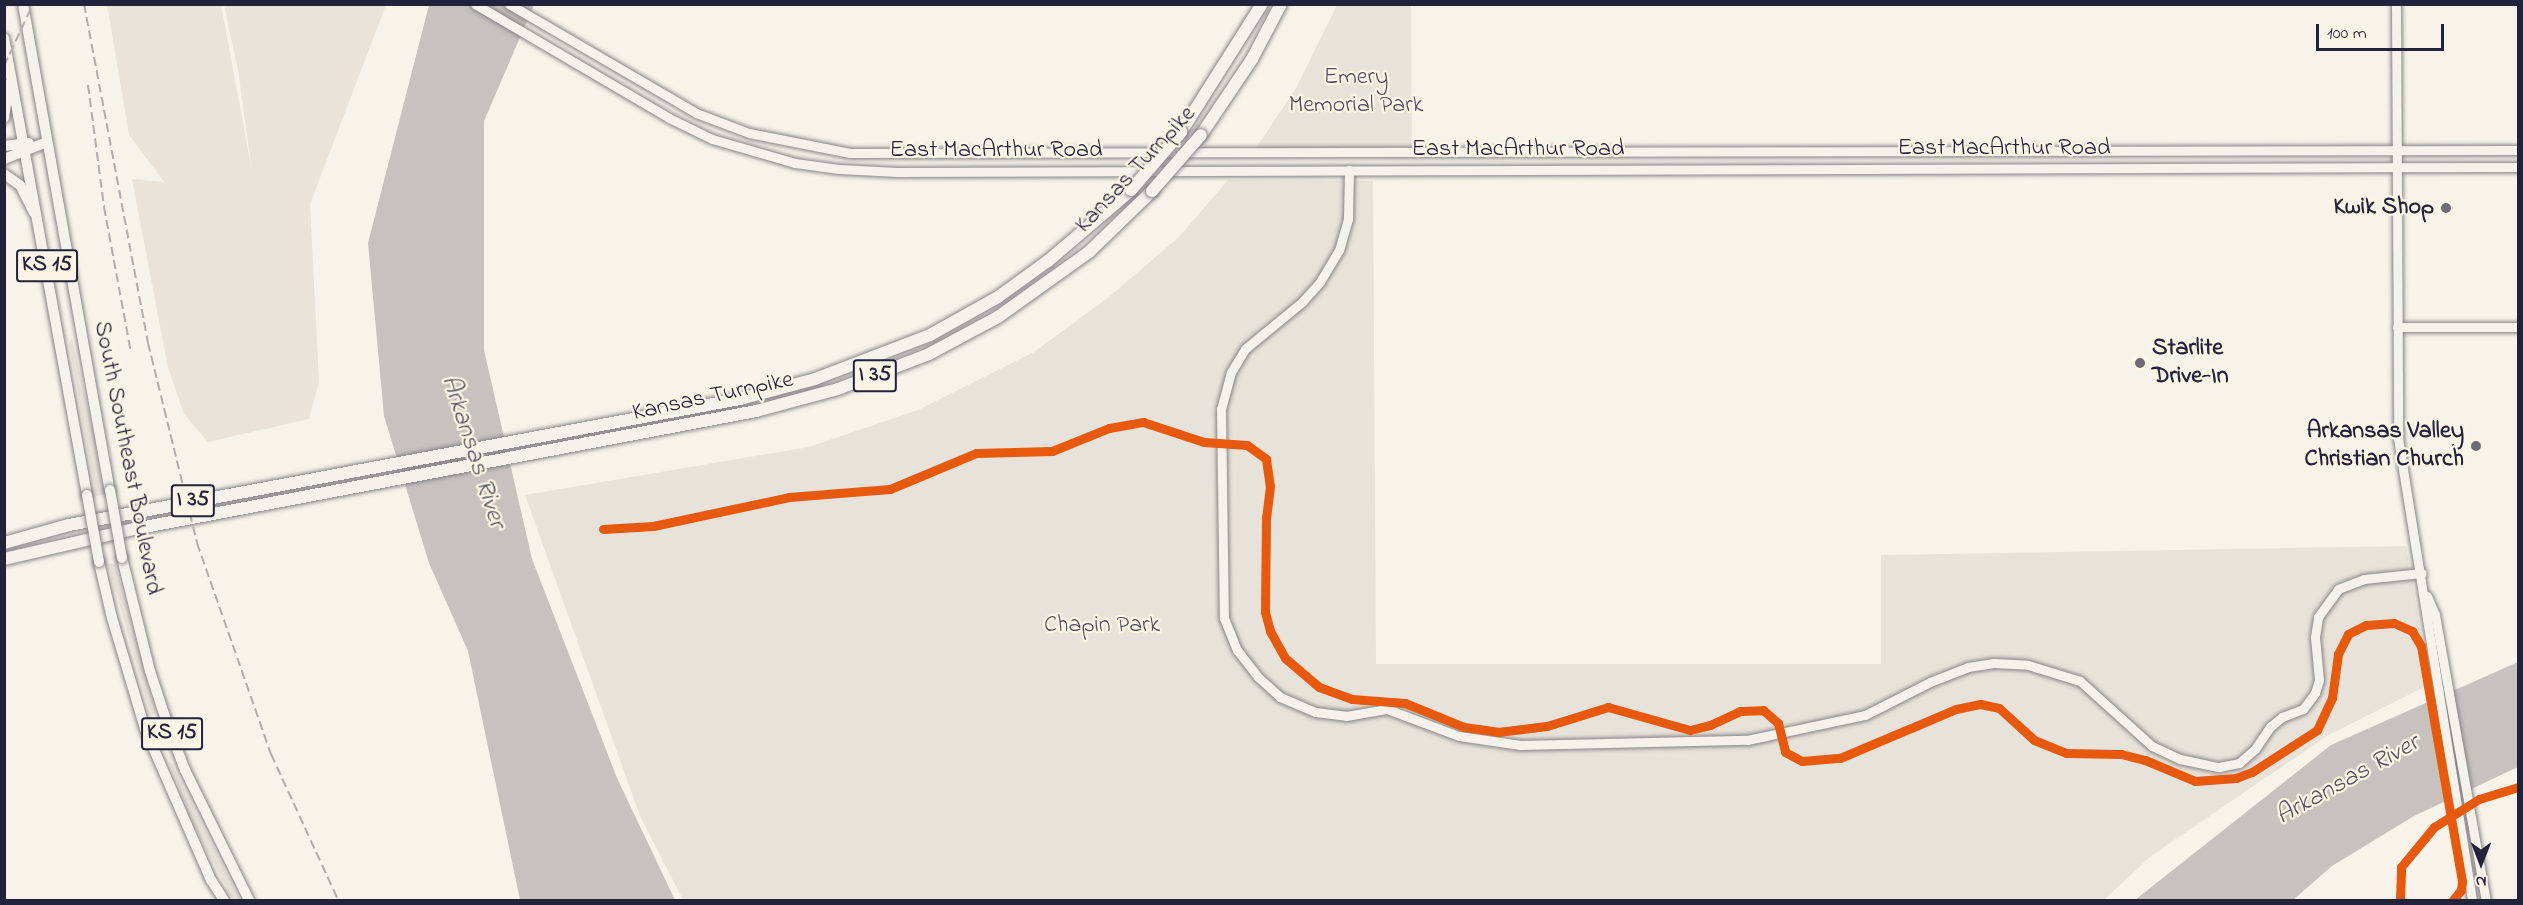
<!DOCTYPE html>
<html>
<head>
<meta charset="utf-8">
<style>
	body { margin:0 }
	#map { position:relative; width:2523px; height:905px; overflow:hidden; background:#f7f3ea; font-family:"Indie Flower",sans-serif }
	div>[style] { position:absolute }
	.built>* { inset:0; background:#e9e3d9 }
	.green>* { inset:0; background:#e8e3da }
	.water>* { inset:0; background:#c7c2be }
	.roads { filter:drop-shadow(0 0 2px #868485) drop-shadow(0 0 2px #868485) }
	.minor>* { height:9px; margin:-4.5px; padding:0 4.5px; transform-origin:4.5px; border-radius:4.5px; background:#f5f2ec }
	.major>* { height:10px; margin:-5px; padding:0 5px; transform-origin:5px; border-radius:5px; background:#f5f2ec }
	.highway>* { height:12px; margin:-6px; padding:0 6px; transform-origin:6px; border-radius:6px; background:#f5f2ec }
	.rail>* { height:2px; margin-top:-1px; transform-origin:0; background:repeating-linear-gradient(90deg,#b0aead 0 9px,transparent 0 13.5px) }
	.bridges { filter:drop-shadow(0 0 2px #868485) drop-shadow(0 0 2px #868485) }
	.major-bridge>* { height:10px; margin:-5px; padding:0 5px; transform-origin:5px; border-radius:5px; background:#f5f2ec }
	.highway-bridge>* { height:12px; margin:-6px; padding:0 6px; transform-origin:6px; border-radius:6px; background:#f5f2ec }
	.cycleway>* { height:9px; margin:-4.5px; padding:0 4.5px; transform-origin:4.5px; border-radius:4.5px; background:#e8590c }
	.dots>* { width:16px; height:16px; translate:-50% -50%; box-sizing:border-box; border:3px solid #fcf5e5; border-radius:50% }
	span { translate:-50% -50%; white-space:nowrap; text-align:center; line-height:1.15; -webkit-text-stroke:4.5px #fcf5e5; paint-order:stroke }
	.shield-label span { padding:2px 4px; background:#fcf5e5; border:2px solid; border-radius:4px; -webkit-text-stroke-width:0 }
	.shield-label { font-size:22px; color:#22223b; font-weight:700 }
	.park-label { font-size:24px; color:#504f5f }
	.street-label { font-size:24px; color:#22223b }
	.poi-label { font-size:24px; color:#22223b; font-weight:700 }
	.right { translate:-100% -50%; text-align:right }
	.left { translate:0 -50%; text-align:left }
	.water-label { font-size:26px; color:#545362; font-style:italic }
	.frame { position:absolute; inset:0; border:6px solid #22223b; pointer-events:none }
	.north { position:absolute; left:2451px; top:833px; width:60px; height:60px; -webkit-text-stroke:4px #fcf5e5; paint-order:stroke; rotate:180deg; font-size:16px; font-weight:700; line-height:24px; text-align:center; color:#22223b }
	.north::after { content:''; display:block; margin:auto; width:21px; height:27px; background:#22223b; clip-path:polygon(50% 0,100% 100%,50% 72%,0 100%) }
	.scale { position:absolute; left:2316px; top:24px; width:128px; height:27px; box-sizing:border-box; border:3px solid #22223b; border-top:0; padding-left:8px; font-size:18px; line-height:21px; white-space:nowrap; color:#22223b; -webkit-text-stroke:4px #fcf5e5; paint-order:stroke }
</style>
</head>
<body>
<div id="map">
	<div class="built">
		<div style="clip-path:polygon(107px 5px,221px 5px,252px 171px,238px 70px,224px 5px,386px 5px,310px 204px,319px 382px,309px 419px,208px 442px,184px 414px,168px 368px,132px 179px,164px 182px,129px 135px)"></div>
	</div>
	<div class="green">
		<div style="clip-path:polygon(1337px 5px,1411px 5px,1412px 147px,1256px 148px,1296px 88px)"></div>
		<div style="clip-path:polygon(1228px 180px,1373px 181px,1376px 664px,1881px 664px,1881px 555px,2406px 546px,2430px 684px,2327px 736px,2151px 856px,2104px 900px,683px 900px,640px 816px,525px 495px,809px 447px,918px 410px,1034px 352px,1109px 297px,1179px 237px)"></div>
		<div style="clip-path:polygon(72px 338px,94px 436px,103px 495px,96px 496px,69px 343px)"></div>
		<div style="clip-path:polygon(115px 563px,156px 712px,151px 716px,108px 564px)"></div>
		<div style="clip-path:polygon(170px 763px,172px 764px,240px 900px,233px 900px,192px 822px)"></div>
	</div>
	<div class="water">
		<div style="clip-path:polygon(429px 5px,534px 5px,484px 121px,484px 350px,532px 559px,617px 778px,675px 900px,520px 900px,468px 651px,429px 563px,384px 416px,368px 243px)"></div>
		<div style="clip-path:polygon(2518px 662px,2518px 767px,2414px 816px,2332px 866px,2293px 900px,2135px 900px,2331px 745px)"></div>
	</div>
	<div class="roads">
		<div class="minor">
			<div style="left:475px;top:4px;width:225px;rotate:30.4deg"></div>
			<div style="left:669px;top:118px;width:48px;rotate:26deg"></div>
			<div style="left:712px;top:139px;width:86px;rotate:16.1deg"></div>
			<div style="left:795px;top:163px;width:44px;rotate:7.8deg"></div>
			<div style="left:839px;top:169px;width:58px;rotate:3deg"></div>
			<div style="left:897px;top:172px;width:1621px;rotate:-0.18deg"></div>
			<div style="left:509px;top:4px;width:216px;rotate:30.2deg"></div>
			<div style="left:696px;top:113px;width:57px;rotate:20.7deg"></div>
			<div style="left:749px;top:133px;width:103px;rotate:11.2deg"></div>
			<div style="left:850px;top:153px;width:1668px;rotate:-0.1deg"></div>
			<div style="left:2396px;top:4px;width:434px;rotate:89.7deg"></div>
			<div style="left:2398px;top:438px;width:468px;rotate:80.9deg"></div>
			<div style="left:1349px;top:170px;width:49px;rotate:91.2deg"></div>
			<div style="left:1348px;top:219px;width:32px;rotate:106deg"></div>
			<div style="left:1339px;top:250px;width:37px;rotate:121deg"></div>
			<div style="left:1320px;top:282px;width:27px;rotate:132deg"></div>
			<div style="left:1302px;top:302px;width:74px;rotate:140.5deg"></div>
			<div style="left:1245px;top:349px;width:27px;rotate:121deg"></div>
			<div style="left:1231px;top:372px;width:38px;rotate:105deg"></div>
			<div style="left:1221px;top:409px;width:209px;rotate:89.2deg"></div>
			<div style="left:1224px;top:618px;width:35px;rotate:68deg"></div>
			<div style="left:1237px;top:650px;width:34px;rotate:52deg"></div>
			<div style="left:1258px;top:677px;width:30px;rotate:42deg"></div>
			<div style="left:1280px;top:697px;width:38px;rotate:23deg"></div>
			<div style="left:1315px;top:712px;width:31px;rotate:7deg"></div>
			<div style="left:1346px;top:716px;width:42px;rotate:-9.7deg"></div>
			<div style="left:1387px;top:709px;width:77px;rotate:20.6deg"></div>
			<div style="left:1459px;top:736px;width:62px;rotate:8.4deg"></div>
			<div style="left:1520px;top:745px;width:227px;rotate:-1.3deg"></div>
			<div style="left:1747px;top:740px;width:121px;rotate:-12deg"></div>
			<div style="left:1865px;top:715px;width:73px;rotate:-26.9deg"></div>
			<div style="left:1930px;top:682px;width:41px;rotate:-21.5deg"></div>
			<div style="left:1968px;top:667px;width:26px;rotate:-9deg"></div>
			<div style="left:1994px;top:663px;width:34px;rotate:3deg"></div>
			<div style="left:2028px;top:665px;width:54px;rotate:17.1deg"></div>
			<div style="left:2080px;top:681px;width:97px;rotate:42.1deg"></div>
			<div style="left:2152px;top:746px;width:31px;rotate:25deg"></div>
			<div style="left:2180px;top:759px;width:40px;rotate:12deg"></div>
			<div style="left:2219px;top:767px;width:20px;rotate:-11deg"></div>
			<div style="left:2239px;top:763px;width:21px;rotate:-41deg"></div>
			<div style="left:2255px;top:749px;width:27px;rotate:-56deg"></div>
			<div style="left:2270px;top:727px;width:16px;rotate:-40deg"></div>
			<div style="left:2282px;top:717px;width:22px;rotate:-21deg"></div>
			<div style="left:2303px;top:709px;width:20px;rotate:-53deg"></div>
			<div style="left:2315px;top:693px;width:14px;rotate:-73deg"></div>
			<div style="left:2319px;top:680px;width:43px;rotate:-95.3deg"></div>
			<div style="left:2315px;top:637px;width:20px;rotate:-81deg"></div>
			<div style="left:2318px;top:617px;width:34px;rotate:-54deg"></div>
			<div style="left:2338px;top:589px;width:28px;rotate:-21deg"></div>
			<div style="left:2364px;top:579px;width:58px;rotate:-5.9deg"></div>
			<div style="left:2397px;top:327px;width:121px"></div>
			<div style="left:2427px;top:596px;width:21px;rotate:67deg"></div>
			<div style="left:2435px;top:615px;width:290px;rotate:79.9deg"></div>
		</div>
		<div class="major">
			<div style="left:23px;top:4px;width:494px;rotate:79.9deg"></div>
			<div style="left:4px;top:38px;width:464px;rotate:79.7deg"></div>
			<div style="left:4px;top:118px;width:34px;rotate:-82deg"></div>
			<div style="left:4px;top:146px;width:25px;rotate:-7deg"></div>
			<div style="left:4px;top:159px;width:46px;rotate:-21.6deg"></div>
			<div style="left:4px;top:174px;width:19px;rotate:35deg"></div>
			<div style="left:20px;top:185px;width:31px;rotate:63deg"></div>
			<div style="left:122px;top:558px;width:116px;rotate:76.1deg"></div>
			<div style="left:150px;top:671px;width:52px;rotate:71.9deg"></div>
			<div style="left:166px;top:720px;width:53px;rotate:69.2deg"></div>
			<div style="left:185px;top:770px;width:145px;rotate:63.8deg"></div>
			<div style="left:99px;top:562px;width:57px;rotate:76.9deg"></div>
			<div style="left:112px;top:618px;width:116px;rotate:73.4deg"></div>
			<div style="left:145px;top:729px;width:165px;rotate:66.4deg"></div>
			<div style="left:211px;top:880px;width:24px;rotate:57deg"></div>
		</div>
		<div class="highway">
			<div style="left:1181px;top:132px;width:151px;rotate:-57.7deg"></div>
			<div style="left:1201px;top:135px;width:92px;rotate:-56.1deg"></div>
			<div style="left:1252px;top:59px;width:62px;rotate:-62.2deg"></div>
			<div style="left:4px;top:543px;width:67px;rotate:-15.5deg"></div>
			<div style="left:69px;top:525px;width:683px;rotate:-10.64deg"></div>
			<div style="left:740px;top:399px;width:78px;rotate:-14.9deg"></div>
			<div style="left:815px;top:379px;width:123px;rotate:-20.9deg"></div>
			<div style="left:930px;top:335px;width:78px;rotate:-29.2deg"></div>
			<div style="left:998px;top:297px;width:62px;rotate:-35.8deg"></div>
			<div style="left:1048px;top:261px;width:109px;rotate:-40.5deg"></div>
			<div style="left:4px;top:559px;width:133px;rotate:-13deg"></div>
			<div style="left:134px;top:529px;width:633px;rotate:-10.74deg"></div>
			<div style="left:756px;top:411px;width:85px;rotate:-15deg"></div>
			<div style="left:838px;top:389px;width:97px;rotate:-21deg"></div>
			<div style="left:929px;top:354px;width:78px;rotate:-28.2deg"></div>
			<div style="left:998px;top:317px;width:112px;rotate:-35.5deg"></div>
			<div style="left:1089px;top:252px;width:88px;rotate:-44.1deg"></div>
		</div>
	</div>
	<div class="rail">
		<div style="left:84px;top:4px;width:345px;rotate:79.3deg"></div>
		<div style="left:148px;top:343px;width:206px;rotate:76.2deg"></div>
		<div style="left:197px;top:543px;width:224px;rotate:70.7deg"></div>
		<div style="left:271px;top:754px;width:161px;rotate:65.3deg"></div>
		<div style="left:4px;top:66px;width:68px;rotate:-64.9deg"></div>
		<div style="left:88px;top:85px;width:123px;rotate:82.5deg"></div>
		<div style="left:104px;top:207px;width:147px;rotate:79.5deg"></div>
	</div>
	<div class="bridges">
		<div class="major-bridge">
			<div style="left:110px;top:490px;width:69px;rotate:80deg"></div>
			<div style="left:87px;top:495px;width:68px;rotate:79.8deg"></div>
		</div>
		<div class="highway-bridge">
			<div style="left:1131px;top:190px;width:77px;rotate:-49.2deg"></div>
			<div style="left:1152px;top:191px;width:74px;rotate:-48.8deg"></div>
		</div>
	</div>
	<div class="cycleway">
		<div style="left:603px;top:529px;width:50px;rotate:-3.4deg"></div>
		<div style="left:653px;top:526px;width:139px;rotate:-12deg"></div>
		<div style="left:789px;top:497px;width:101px;rotate:-4.5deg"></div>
		<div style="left:890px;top:489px;width:93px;rotate:-22.7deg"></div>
		<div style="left:976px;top:453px;width:76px;rotate:-1.5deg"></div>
		<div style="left:1052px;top:451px;width:61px;rotate:-22deg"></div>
		<div style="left:1109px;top:428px;width:35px;rotate:-10deg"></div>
		<div style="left:1143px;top:422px;width:64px;rotate:18.2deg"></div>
		<div style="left:1204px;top:442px;width:43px;rotate:4deg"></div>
		<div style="left:1247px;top:445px;width:24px;rotate:36deg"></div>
		<div style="left:1266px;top:459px;width:27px;rotate:82deg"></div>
		<div style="left:1270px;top:486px;width:31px;rotate:97deg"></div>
		<div style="left:1266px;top:517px;width:95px;rotate:90.6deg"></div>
		<div style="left:1265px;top:612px;width:20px;rotate:75deg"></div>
		<div style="left:1270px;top:631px;width:31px;rotate:61deg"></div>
		<div style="left:1285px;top:658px;width:45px;rotate:40.5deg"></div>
		<div style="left:1319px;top:687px;width:35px;rotate:20deg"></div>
		<div style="left:1352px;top:699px;width:53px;rotate:4.3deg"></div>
		<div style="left:1405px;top:703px;width:64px;rotate:22.1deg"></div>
		<div style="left:1464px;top:727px;width:34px;rotate:8deg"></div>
		<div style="left:1498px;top:732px;width:49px;rotate:-7deg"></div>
		<div style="left:1547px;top:726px;width:64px;rotate:-17.3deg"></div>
		<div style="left:1608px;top:707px;width:85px;rotate:15.7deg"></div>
		<div style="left:1690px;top:730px;width:21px;rotate:-14deg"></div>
		<div style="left:1710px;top:725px;width:33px;rotate:-25deg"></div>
		<div style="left:1740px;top:711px;width:23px;rotate:-2deg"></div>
		<div style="left:1763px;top:710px;width:20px;rotate:41deg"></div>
		<div style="left:1778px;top:723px;width:30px;rotate:76deg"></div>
		<div style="left:1785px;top:752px;width:19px;rotate:28deg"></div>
		<div style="left:1802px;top:761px;width:38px;rotate:-5deg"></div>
		<div style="left:1840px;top:758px;width:126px;rotate:-22.9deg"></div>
		<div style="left:1956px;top:709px;width:25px;rotate:-12deg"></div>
		<div style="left:1980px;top:704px;width:19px;rotate:12deg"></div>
		<div style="left:1999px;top:708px;width:47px;rotate:42.4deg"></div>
		<div style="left:2034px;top:740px;width:35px;rotate:22deg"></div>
		<div style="left:2066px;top:753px;width:55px;rotate:1deg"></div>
		<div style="left:2121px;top:754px;width:25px;rotate:14deg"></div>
		<div style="left:2145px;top:760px;width:54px;rotate:22.8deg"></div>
		<div style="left:2195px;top:781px;width:41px;rotate:-4.2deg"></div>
		<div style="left:2236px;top:778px;width:17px;rotate:-21deg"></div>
		<div style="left:2252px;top:772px;width:77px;rotate:-32.9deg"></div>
		<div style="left:2317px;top:730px;width:35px;rotate:-65deg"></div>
		<div style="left:2332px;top:698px;width:44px;rotate:-82.2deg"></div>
		<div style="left:2338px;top:654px;width:22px;rotate:-63deg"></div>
		<div style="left:2348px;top:634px;width:20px;rotate:-27deg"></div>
		<div style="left:2366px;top:625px;width:28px;rotate:-4deg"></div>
		<div style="left:2394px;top:623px;width:20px;rotate:24deg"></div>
		<div style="left:2412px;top:631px;width:17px;rotate:59deg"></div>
		<div style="left:2421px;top:646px;width:239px;rotate:80.1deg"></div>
		<div style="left:2462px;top:881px;width:9px;rotate:96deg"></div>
		<div style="left:2461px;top:890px;width:13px;rotate:129deg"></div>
		<div style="left:2400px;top:900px;width:33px;rotate:-88deg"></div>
		<div style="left:2401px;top:867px;width:52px;rotate:-50.5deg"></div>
		<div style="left:2434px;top:827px;width:53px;rotate:-31.9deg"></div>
		<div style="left:2479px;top:799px;width:41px;rotate:-17.1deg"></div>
	</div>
	<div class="dots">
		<div style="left:2446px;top:208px;background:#6d6b78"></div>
		<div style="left:2140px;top:363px;background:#6d6b78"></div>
		<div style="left:2476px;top:446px;background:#6d6b78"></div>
	</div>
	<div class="shield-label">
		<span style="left:47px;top:266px">KS 15</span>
		<span style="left:875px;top:376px">I 35</span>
		<span style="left:193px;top:501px">I 35</span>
		<span style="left:172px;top:734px">KS 15</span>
	</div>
	<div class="park-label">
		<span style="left:1356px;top:92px">Emery<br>Memorial Park</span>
		<span style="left:1102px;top:626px">Chapin Park</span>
	</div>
	<div class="street-label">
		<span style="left:2004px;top:149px">East MacArthur Road</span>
		<span style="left:1518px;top:150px">East MacArthur Road</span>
		<span style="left:996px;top:151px">East MacArthur Road</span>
		<span style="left:1136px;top:170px;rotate:-47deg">Kansas Turnpike</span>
		<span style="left:713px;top:397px;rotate:-12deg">Kansas Turnpike</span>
		<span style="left:127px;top:458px;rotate:79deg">South Southeast Boulevard</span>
	</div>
	<div class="poi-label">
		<span class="right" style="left:2434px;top:208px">Kwik Shop</span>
		<span class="left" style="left:2152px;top:363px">Starlite<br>Drive-In</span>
		<span class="right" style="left:2464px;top:446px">Arkansas Valley<br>Christian Church</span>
	</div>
	<div class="water-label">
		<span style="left:472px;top:452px;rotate:72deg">Arkansas River</span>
		<span style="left:2348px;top:781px;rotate:-29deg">Arkansas River</span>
	</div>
	<div class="frame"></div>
	<div class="north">N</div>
	<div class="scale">100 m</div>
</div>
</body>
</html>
